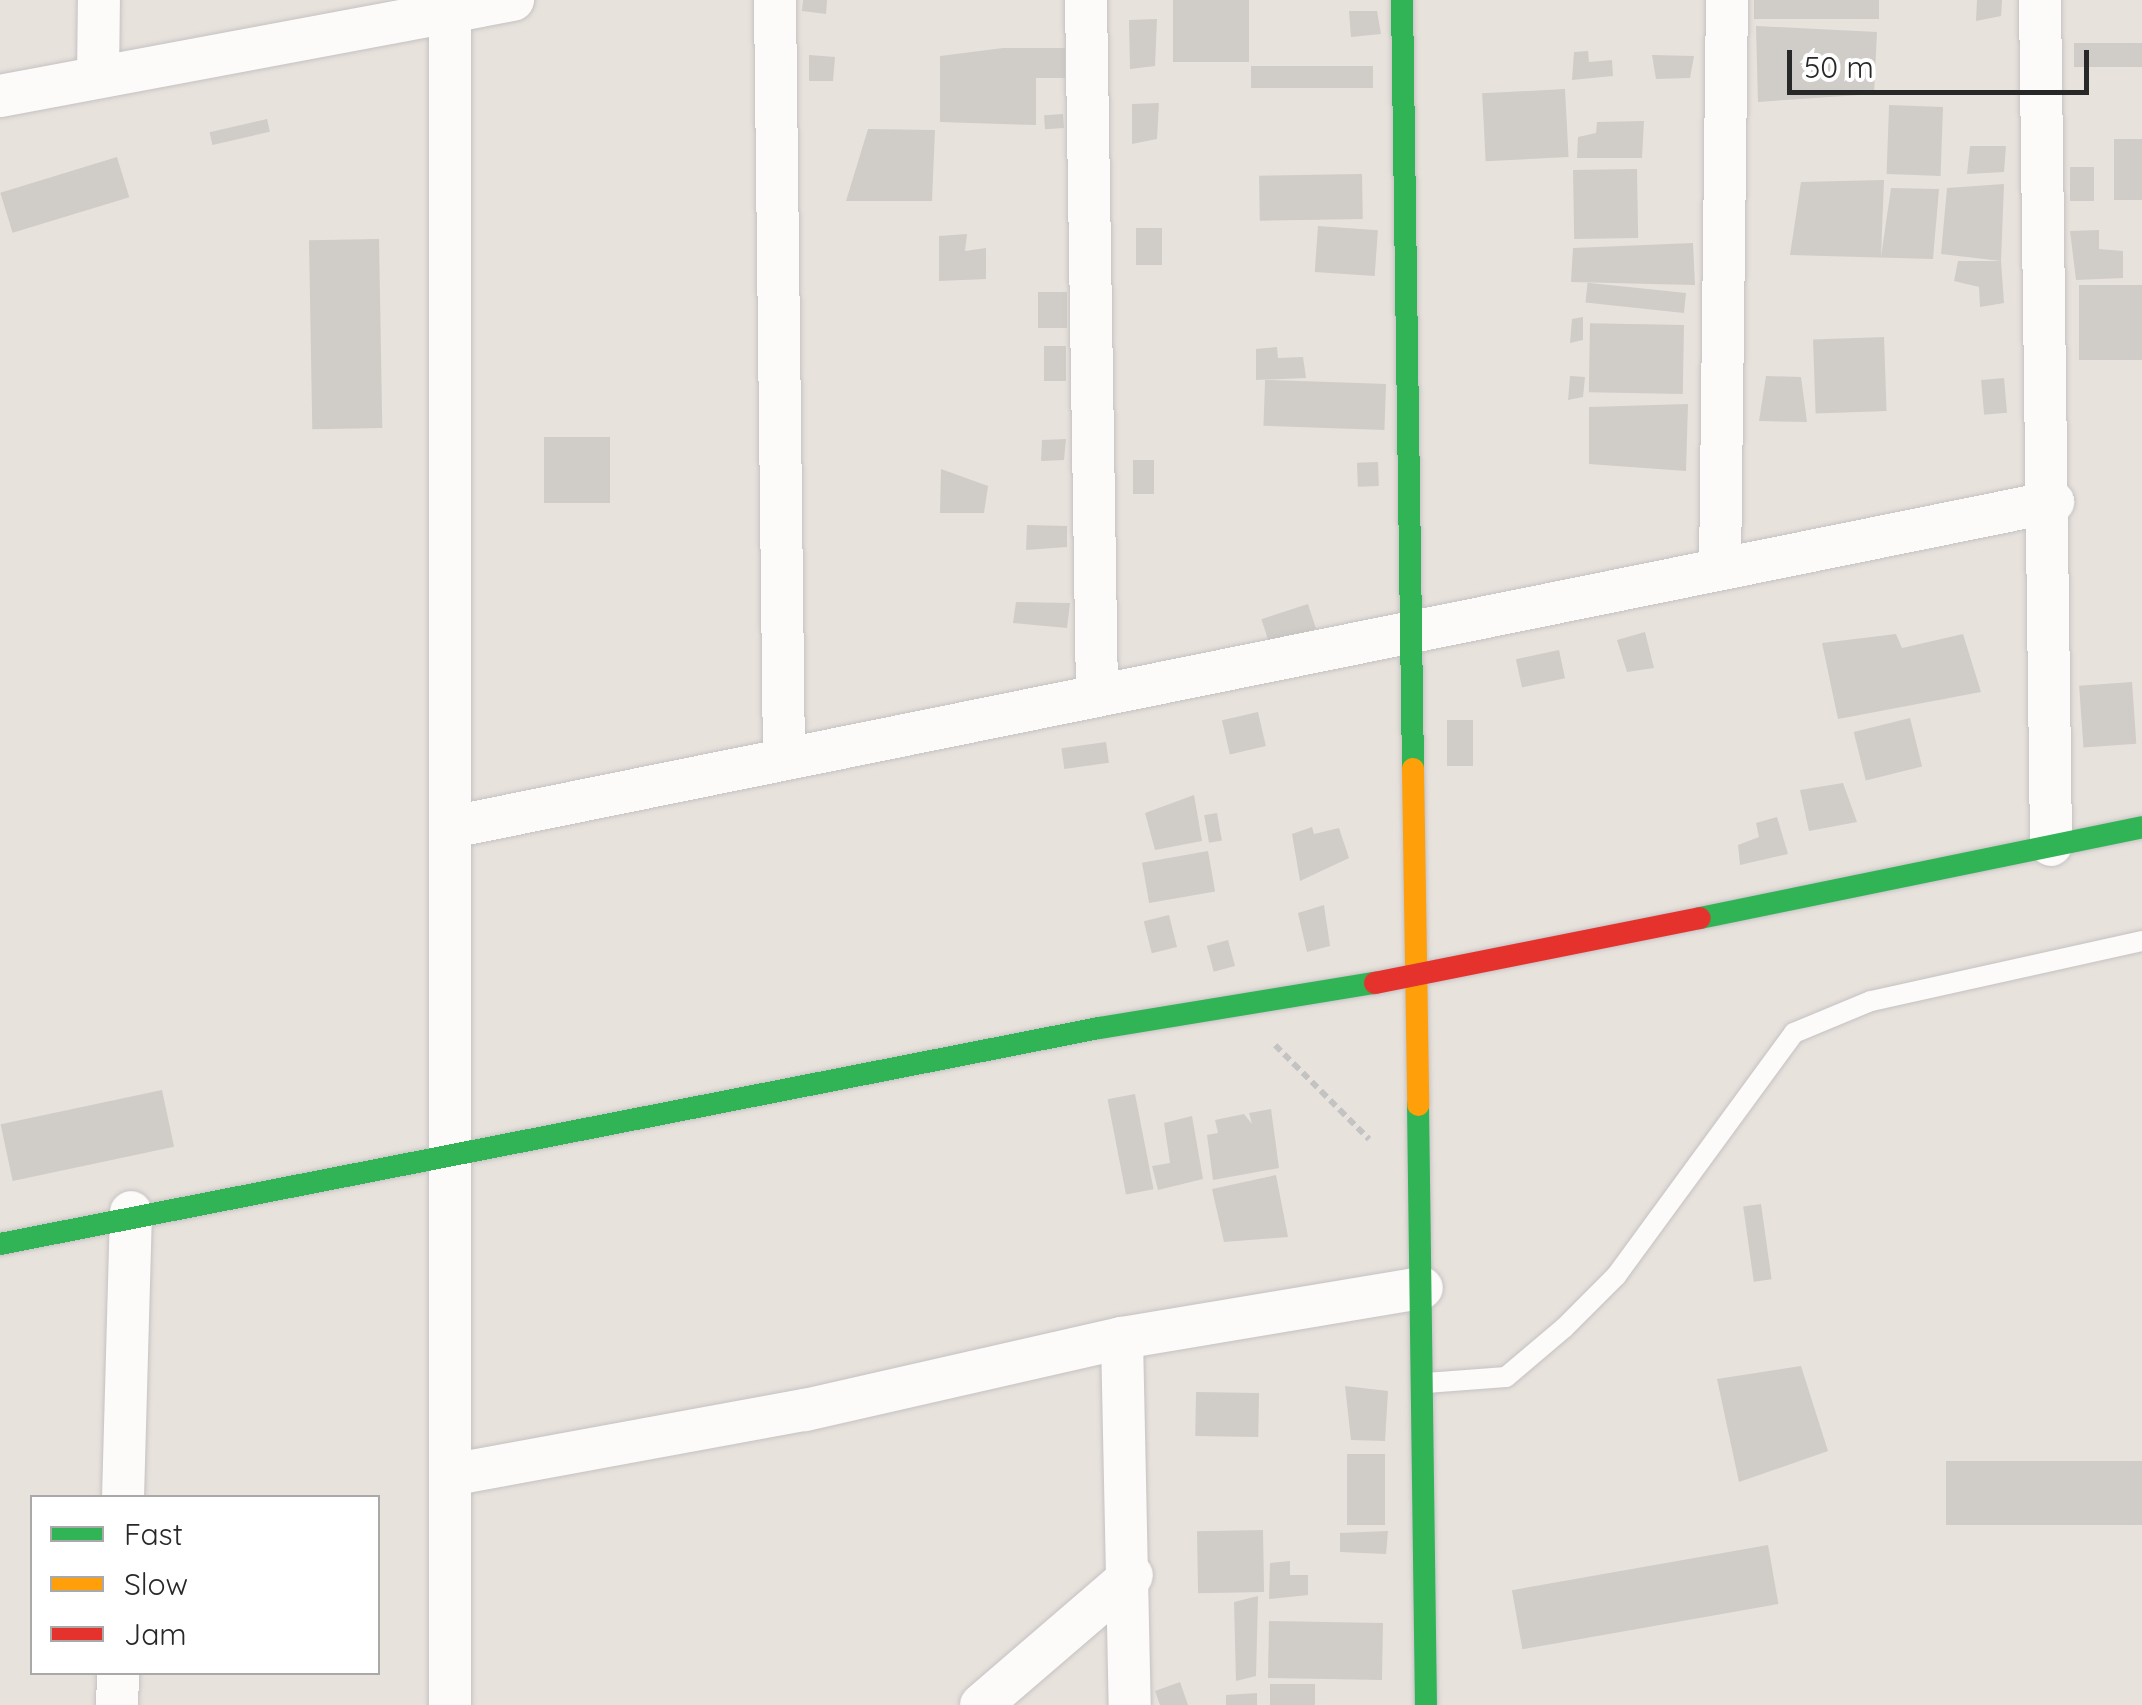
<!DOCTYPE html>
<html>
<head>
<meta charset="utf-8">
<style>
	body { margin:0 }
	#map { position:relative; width:2142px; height:1705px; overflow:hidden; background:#e8e2dc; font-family:Quicksand,sans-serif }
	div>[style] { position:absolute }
	.building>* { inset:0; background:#d0ccc7; transform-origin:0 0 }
	.path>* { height:6px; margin-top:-3px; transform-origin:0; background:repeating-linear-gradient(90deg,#c4c3c3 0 8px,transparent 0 13px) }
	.roads { filter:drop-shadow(0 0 2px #c4c2c3) drop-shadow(0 0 2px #c4c2c3) }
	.lane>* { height:20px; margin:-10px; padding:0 10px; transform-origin:10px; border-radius:10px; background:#fcfbfa }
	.street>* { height:42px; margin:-21px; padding:0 21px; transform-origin:21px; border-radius:21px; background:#fcfbfa }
	.fast>* { height:22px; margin:-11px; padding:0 11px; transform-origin:11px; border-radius:11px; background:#30b455 }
	.slow>* { height:22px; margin:-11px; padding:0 11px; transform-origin:11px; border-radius:11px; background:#ff9f0a }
	.jam>* { height:22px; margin:-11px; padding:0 11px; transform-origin:11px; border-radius:11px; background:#e5322d }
	span { translate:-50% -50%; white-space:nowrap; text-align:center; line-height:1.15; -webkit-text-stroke:8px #fff; paint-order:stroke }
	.legend { position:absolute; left:30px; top:1495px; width:350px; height:180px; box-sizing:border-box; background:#fff; border:2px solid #a9a9a9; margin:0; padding:12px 18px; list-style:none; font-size:30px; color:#282828 }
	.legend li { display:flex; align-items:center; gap:20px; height:50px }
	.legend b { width:50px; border:2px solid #a9a9a9 }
	.scale { position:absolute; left:1787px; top:50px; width:302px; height:45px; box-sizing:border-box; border:5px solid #282828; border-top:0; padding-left:12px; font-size:30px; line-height:35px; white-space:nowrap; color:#282828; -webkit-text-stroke:8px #fff; paint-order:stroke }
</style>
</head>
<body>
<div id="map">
	<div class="building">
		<div style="clip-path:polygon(803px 0,827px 0,826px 14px,802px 11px)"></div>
		<div style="left:1173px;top:0;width:76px;height:62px"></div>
		<div style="left:1754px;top:0;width:125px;height:19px"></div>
		<div style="clip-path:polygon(1977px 0,2002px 0,2001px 16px,1976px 21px)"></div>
		<div style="clip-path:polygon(1349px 11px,1377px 11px,1381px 34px,1351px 37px)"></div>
		<div style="clip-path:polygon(1157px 19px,1155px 66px,1130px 69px,1129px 20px)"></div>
		<div style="clip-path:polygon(1756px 26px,1877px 32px,1874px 94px,1758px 102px)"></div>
		<div style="left:2142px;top:43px;width:24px;height:68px;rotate:90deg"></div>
		<div style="clip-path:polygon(1003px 48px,1065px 48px,1065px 78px,1036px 78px,1036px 125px,940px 122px,940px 56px)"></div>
		<div style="clip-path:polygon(1588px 51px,1589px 62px,1612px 60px,1613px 76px,1572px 80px,1574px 52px)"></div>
		<div style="clip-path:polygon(809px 55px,835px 57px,833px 81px,809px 81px)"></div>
		<div style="clip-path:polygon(1652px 55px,1694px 56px,1690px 78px,1656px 79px)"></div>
		<div style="left:1251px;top:66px;width:122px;height:22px"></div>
		<div style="left:1565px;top:89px;width:68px;height:83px;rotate:87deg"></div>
		<div style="clip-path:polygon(1159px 103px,1157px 139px,1132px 144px,1132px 104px)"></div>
		<div style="left:1943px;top:107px;width:69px;height:54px;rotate:92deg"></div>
		<div style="left:1063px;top:114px;width:14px;height:19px;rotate:86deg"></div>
		<div style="left:267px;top:119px;width:13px;height:59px;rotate:77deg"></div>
		<div style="clip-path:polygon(1644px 121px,1642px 158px,1577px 158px,1578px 137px,1596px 133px,1597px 122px)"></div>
		<div style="clip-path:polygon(868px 129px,935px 130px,932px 201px,846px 201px)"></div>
		<div style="left:2114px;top:139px;width:28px;height:61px"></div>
		<div style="clip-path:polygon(1970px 146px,2006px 146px,2004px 172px,1967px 174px)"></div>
		<div style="left:117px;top:157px;width:42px;height:122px;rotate:73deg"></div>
		<div style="left:2070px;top:167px;width:24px;height:34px"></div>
		<div style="left:1637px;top:169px;width:69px;height:64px;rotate:89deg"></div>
		<div style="left:1362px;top:174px;width:45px;height:103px;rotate:89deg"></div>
		<div style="clip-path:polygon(1884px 180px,1881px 257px,1891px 188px,1939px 189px,1933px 259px,1790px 255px,1801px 182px)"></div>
		<div style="clip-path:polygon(2004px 184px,2001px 261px,1941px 254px,1947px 188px)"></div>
		<div style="left:1318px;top:226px;width:60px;height:46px;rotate:4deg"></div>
		<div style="left:1136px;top:228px;width:26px;height:37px"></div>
		<div style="clip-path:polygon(2099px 230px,2099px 249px,2123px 251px,2123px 278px,2076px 280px,2070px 231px)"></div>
		<div style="clip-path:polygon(967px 234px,965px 251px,986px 248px,986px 279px,939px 281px,939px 236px)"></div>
		<div style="left:379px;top:239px;width:189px;height:70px;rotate:89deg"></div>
		<div style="clip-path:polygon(1693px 243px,1695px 285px,1571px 282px,1573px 248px)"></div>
		<div style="clip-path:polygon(1958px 261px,2001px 261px,2004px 303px,1980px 307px,1979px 287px,1954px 281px)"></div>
		<div style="left:2142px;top:285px;width:75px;height:63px;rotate:90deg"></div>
		<div style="left:1038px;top:292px;width:29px;height:36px"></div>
		<div style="left:1686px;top:293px;width:20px;height:99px;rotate:96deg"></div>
		<div style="clip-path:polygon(1583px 317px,1583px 340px,1570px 343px,1572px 319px)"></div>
		<div style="left:1684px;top:325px;width:69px;height:94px;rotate:91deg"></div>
		<div style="left:1884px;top:337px;width:74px;height:71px;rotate:88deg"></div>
		<div style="left:1044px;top:346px;width:22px;height:35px"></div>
		<div style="clip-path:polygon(1277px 347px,1278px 358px,1303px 357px,1306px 378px,1256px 380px,1256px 349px)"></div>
		<div style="clip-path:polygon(1570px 376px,1585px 377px,1583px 397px,1568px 400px)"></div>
		<div style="clip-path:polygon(1766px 376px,1801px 377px,1807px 422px,1759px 421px)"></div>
		<div style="left:2004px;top:378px;width:35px;height:23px;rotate:85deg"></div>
		<div style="left:1386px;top:384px;width:46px;height:121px;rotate:92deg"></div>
		<div style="clip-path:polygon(1688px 404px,1686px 471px,1589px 464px,1589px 407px)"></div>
		<div style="left:544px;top:437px;width:66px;height:66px"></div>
		<div style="clip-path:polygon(1066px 439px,1064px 460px,1041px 461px,1042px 440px)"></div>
		<div style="left:1133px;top:460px;width:21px;height:34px"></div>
		<div style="left:1378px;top:462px;width:24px;height:21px;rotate:88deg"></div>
		<div style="clip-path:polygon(941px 469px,988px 486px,984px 513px,940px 513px)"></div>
		<div style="clip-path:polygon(1027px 525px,1067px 526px,1067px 547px,1026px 550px)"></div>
		<div style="clip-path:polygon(1016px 602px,1070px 603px,1067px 628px,1013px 623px)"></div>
		<div style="left:1308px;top:604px;width:26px;height:49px;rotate:72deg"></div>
		<div style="clip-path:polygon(1645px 632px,1654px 668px,1627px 672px,1617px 640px)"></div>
		<div style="clip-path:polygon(1896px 634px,1902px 648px,1963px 634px,1981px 692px,1838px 719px,1822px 643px)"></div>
		<div style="left:1559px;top:650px;width:29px;height:44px;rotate:78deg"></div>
		<div style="left:2132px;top:682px;width:62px;height:53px;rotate:86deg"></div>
		<div style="left:1258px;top:712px;width:35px;height:37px;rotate:77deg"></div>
		<div style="left:1910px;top:718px;width:50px;height:58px;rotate:76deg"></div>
		<div style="left:1447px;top:720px;width:26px;height:46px"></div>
		<div style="left:1106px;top:742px;width:21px;height:45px;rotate:82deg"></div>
		<div style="clip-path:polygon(1843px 783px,1857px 822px,1809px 831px,1800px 790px)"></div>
		<div style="clip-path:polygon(1194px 795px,1202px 841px,1155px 850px,1145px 813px)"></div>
		<div style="left:1217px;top:813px;width:28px;height:13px;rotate:80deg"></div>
		<div style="clip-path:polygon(1777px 817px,1788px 854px,1740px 865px,1738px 845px,1759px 837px,1756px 823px)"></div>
		<div style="clip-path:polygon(1312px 827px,1314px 834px,1339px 828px,1349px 858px,1300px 881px,1292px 834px)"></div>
		<div style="left:1208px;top:851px;width:41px;height:67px;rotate:80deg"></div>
		<div style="clip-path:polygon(1324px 905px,1330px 946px,1307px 952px,1298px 913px)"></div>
		<div style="left:1169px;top:915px;width:33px;height:26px;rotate:76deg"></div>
		<div style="left:1228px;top:940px;width:27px;height:22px;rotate:75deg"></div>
		<div style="left:162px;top:1090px;width:58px;height:165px;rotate:78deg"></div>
		<div style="left:1135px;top:1094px;width:97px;height:28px;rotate:79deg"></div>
		<div style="clip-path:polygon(1271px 1109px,1279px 1168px,1213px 1180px,1207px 1135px,1218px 1133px,1215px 1120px,1244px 1114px,1252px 1124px,1249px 1113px)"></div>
		<div style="clip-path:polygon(1192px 1116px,1203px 1179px,1158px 1190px,1152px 1166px,1170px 1163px,1164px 1123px)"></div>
		<div style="clip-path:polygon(1276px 1175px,1288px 1237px,1224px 1242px,1212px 1189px)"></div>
		<div style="left:1761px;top:1204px;width:76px;height:18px;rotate:82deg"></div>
		<div style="clip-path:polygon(1801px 1366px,1828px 1451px,1739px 1482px,1717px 1379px)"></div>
		<div style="clip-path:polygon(1345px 1386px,1388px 1391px,1385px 1441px,1351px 1440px)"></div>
		<div style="left:1259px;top:1393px;width:44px;height:63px;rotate:91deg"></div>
		<div style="left:1347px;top:1454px;width:38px;height:71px"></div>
		<div style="left:2142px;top:1461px;width:64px;height:196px;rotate:90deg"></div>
		<div style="left:1263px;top:1530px;width:62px;height:66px;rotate:89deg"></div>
		<div style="clip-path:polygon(1388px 1531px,1386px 1554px,1340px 1552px,1340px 1533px)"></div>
		<div style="left:1768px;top:1545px;width:60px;height:260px;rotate:80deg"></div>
		<div style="clip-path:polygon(1290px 1561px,1290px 1575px,1308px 1575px,1308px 1595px,1269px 1599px,1270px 1563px)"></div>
		<div style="clip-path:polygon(1258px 1596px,1256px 1676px,1236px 1681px,1234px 1602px)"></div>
		<div style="left:1269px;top:1621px;width:114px;height:57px;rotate:1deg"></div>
		<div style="clip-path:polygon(1180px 1682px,1188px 1705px,1160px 1705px,1155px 1691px)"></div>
		<div style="left:1270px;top:1684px;width:45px;height:21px"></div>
		<div style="clip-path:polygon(1257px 1693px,1257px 1705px,1226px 1705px,1226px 1695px)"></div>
	</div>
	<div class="path">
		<div style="left:1275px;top:1045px;width:133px;rotate:45deg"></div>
	</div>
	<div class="roads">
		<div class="lane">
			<div style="left:1426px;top:1383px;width:80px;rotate:-4.3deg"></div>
			<div style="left:1506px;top:1377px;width:76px;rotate:-40.2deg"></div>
			<div style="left:1564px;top:1328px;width:74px;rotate:-45deg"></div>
			<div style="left:1616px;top:1276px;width:301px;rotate:-53.8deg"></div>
			<div style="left:1794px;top:1033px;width:83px;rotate:-22.6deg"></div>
			<div style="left:1871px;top:1001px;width:278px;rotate:-12.5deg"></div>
		</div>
		<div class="street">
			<div style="left:450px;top:0;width:1705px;rotate:90deg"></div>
			<div style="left:775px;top:0;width:759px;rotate:89.32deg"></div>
			<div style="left:1086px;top:0;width:694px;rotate:89.09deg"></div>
			<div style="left:2040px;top:0;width:845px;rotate:89.25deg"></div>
			<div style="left:98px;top:77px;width:77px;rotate:-89.3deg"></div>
			<div style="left:0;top:96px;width:522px;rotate:-10.6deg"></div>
			<div style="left:1720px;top:569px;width:569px;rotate:-89.3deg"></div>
			<div style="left:452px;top:827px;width:1634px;rotate:-11.48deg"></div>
			<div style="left:1122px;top:1338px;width:367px;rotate:88.8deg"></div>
			<div style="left:455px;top:1474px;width:356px;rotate:-10.4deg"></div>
			<div style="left:805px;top:1410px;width:325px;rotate:-12.8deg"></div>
			<div style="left:1122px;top:1338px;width:304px;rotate:-9.5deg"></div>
			<div style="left:123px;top:1498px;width:286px;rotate:-88.4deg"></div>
			<div style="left:117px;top:1705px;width:33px;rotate:-88deg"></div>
			<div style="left:981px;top:1705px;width:199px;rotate:-40.7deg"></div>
		</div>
		<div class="fast">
			<div style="left:1402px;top:0;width:769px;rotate:89.18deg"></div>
			<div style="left:1700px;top:918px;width:451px;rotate:-11.6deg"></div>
			<div style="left:1418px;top:1105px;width:600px;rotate:89.24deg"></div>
			<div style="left:0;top:1244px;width:1120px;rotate:-11.12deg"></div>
			<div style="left:1099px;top:1028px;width:280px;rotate:-9.3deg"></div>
		</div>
		<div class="slow">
			<div style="left:1413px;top:769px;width:336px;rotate:89.1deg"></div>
		</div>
		<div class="jam">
			<div style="left:1375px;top:983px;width:331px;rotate:-11.3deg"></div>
		</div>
	</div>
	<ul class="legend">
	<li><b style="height:12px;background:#30b455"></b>Fast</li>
	<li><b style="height:12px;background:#ff9f0a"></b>Slow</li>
	<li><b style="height:12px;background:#e5322d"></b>Jam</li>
	</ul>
	<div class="scale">50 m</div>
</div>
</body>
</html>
